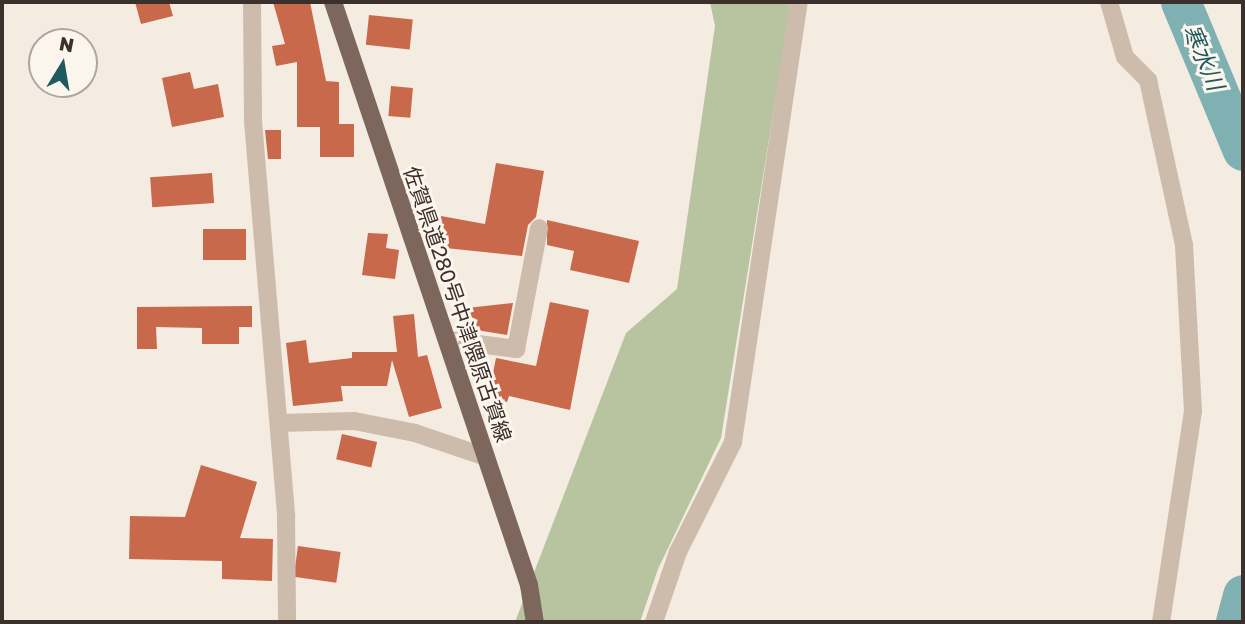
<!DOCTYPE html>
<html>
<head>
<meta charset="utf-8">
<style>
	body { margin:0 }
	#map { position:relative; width:1245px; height:624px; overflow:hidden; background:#f4ebe1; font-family:"Golos Text","Noto Sans JP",sans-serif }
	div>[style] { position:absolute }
	.green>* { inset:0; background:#b8c4a0 }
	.river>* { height:40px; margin:-20px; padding:0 20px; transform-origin:20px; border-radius:20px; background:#7fb0b2 }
	.building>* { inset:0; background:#c8694b; transform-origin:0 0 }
	.minor>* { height:18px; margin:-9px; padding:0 9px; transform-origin:9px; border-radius:9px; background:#cdbbac }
	.major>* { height:18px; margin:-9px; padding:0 9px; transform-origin:9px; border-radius:9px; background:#7d675c }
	span { translate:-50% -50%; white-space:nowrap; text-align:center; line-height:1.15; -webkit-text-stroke:6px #fbf5ee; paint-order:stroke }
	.street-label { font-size:21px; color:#3b302b }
	.water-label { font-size:23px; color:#1f5a5e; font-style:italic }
	.frame { position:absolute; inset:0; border:4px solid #3b302b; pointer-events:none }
	.north { position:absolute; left:28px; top:28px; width:70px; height:70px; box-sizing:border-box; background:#fbf5ee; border:2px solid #aea6a0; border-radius:50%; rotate:11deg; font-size:19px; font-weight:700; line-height:28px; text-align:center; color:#3b302b }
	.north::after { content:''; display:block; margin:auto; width:24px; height:32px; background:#1f5a5e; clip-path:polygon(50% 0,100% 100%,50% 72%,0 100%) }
</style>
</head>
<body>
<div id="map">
	<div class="green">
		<div style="clip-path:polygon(710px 2px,791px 2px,721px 438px,658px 569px,640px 622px,515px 622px,626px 333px,677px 289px,715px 26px)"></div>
	</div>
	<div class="river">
		<div style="left:1181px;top:2px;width:161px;rotate:67.4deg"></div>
		<div style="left:1236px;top:622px;width:28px;rotate:-75deg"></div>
	</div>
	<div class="building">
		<div style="clip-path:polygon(135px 2px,169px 2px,173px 16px,141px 24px)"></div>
		<div style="clip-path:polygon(273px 2px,310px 2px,326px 81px,339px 82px,339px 124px,354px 124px,354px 157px,320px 157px,320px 127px,297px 127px,297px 62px,276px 66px,272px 46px,285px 44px)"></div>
		<div style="left:369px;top:15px;width:44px;height:30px;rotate:6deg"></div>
		<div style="clip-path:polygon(190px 72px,194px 89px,218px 84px,224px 117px,172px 127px,162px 78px)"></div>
		<div style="left:391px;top:86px;width:22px;height:30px;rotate:5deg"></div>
		<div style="clip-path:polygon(265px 130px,281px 130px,281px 159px,268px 159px)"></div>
		<div style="clip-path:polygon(496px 163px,544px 171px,536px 217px,528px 225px,522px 256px,436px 247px,441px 216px,485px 224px)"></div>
		<div style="left:212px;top:173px;width:30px;height:62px;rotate:86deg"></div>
		<div style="clip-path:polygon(547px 220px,639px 241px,629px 283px,570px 270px,574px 251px,547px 245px)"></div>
		<div style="left:203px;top:229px;width:43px;height:31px"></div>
		<div style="clip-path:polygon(368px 233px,388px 234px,386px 248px,399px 250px,395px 279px,362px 275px)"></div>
		<div style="clip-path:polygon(550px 302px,589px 310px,570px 410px,509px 396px,507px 402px,488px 398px,496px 358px,536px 366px)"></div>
		<div style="clip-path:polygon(513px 303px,507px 335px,464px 328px,467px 308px)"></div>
		<div style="clip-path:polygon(252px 306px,252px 327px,239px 327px,239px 344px,202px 344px,202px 328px,156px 327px,157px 349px,137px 349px,137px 307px)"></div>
		<div style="clip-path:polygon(414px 314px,418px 357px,427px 355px,442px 408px,409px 417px,392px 360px,387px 386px,341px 386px,343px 401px,293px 406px,286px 343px,306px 340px,309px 363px,352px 358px,352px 352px,397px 352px,393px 316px)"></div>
		<div style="left:342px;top:434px;width:36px;height:26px;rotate:13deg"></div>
		<div style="clip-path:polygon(201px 465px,257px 482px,240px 538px,273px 539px,272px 581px,222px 579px,222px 561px,129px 559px,130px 516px,185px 517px)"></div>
		<div style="left:298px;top:546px;width:43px;height:31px;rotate:8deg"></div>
	</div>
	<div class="minor">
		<div style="left:252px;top:2px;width:119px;rotate:89.5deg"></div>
		<div style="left:253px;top:121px;width:398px;rotate:85.2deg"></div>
		<div style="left:286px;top:518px;width:104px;rotate:89.4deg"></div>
		<div style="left:1109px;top:2px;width:57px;rotate:73.8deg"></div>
		<div style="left:1125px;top:57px;width:33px;rotate:45deg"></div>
		<div style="left:1148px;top:80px;width:169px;rotate:77.7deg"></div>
		<div style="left:1184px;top:245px;width:166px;rotate:86.9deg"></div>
		<div style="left:1193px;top:411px;width:213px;rotate:98.6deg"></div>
		<div style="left:447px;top:340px;width:70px;rotate:7.4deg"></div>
		<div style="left:516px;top:349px;width:123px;rotate:-79.2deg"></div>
		<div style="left:279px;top:423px;width:75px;rotate:-1.5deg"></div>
		<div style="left:354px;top:421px;width:62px;rotate:11.1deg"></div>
		<div style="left:415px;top:433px;width:75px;rotate:18.7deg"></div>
		<div style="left:654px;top:622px;width:74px;rotate:-71.1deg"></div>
		<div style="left:678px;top:552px;width:123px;rotate:-63.4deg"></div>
		<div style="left:733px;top:442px;width:445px;rotate:-81.5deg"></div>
	</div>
	<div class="major">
		<div style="left:333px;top:2px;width:615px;rotate:71.42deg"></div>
		<div style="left:529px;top:585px;width:37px;rotate:81deg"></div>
	</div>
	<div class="street-label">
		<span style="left:458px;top:304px;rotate:71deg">佐賀県道280号中津隈原古賀線</span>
	</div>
	<div class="water-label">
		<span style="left:1204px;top:57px;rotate:67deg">寒水川</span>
	</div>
	<div class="frame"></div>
	<div class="north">N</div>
</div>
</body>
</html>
